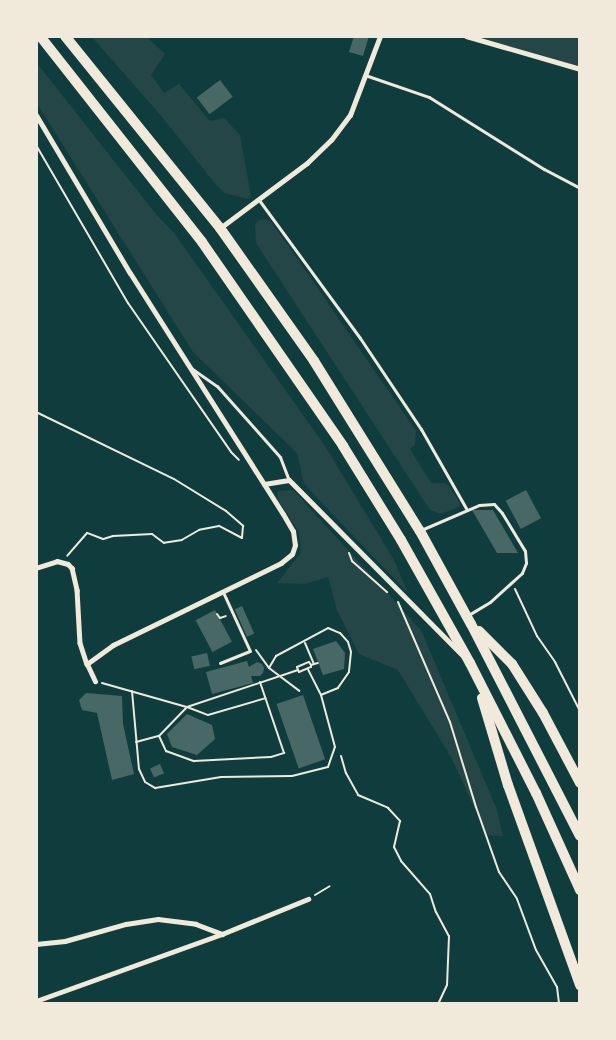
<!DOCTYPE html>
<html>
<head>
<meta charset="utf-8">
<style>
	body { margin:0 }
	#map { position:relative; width:616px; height:1040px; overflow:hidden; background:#0f3d3e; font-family:"Alegreya Sans",sans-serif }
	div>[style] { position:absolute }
	.green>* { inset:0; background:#244646 }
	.building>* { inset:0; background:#486865; transform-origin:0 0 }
	.path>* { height:2px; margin:-1px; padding:0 1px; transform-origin:1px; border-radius:1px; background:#f1e9da }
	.service>* { height:3px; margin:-1.5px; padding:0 1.5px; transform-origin:1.5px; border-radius:1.5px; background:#f1e9da }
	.pedestrian>* { height:4.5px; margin:-2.25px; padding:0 2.25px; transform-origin:2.25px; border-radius:2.25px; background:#f1e9da }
	.minor>* { height:5px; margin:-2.5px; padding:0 2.5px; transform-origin:2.5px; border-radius:2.5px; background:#f1e9da }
	.primary>* { height:10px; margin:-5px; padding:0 5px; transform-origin:5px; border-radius:5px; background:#f1e9da }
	span { translate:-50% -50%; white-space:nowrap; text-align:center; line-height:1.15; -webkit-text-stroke:4px #f1e9da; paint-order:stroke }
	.frame { position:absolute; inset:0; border:38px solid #f1e9da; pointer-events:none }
</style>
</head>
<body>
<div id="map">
	<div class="green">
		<div style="clip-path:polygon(91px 36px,146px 36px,165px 54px,151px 75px,164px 93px,179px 84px,210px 121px,224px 118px,240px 135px,251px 196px,248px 199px,225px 193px,217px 186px,163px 118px)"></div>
		<div style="clip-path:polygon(466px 36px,580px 36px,580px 69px)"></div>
		<div style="clip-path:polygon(36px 62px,155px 213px,174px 233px,325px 446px,394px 560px,408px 593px,304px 484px,297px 453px,193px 352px,36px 102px)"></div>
		<div style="clip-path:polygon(265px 219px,271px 222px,294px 254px,416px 431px,415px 445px,410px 449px,431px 483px,444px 483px,449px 486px,460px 503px,458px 507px,441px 514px,430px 510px,256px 243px,255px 224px,259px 220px)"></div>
		<div style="clip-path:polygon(293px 490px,421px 630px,497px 810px,503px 836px,487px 835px,451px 757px,398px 670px,359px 654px,337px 610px,328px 577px,305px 584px,277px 583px,301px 553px,299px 532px,277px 498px,278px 491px)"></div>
	</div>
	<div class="building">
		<div style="clip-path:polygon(354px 36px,369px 36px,363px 56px,349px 52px)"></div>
		<div style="left:220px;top:80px;width:21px;height:29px;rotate:53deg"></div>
		<div style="left:526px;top:490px;width:32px;height:23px;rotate:62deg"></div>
		<div style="clip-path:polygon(472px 510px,493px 510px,518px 553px,497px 553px)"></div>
		<div style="left:242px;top:606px;width:30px;height:8px;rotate:66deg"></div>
		<div style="left:215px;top:610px;width:36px;height:22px;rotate:62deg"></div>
		<div style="clip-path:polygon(336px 641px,345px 653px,344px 669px,323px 675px,313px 649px)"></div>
		<div style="left:207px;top:653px;width:13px;height:16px;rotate:77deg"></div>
		<div style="clip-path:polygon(247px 661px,249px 667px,257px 662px,262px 664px,264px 668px,263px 673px,260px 676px,251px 676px,253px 683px,212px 694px,206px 672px)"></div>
		<div style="clip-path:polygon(86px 693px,122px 696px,123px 724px,134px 774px,112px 780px,97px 713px,82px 710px,79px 700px)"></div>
		<div style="left:303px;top:695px;width:68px;height:28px;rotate:71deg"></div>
		<div style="clip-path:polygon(187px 714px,212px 725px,215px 739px,197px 755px,172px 747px,167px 734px)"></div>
		<div style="left:160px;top:764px;width:10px;height:11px;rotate:66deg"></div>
	</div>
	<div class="path">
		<div style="left:36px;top:145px;width:183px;rotate:59.8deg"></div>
		<div style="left:128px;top:303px;width:181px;rotate:55.3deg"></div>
		<div style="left:231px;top:452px;width:11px;rotate:45deg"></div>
		<div style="left:36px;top:412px;width:153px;rotate:25.9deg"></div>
		<div style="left:174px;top:479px;width:61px;rotate:31.6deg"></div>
		<div style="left:226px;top:511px;width:23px;rotate:41deg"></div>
		<div style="left:243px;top:526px;width:12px;rotate:95deg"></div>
		<div style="left:242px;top:538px;width:26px;rotate:-152deg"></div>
		<div style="left:219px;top:526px;width:20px;rotate:169deg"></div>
		<div style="left:199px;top:530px;width:20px;rotate:150deg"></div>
		<div style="left:182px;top:540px;width:18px;rotate:171deg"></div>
		<div style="left:164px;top:543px;width:15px;rotate:-143deg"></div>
		<div style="left:152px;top:534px;width:39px;rotate:177deg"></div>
		<div style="left:113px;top:536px;width:10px;rotate:163deg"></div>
		<div style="left:103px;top:539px;width:17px;rotate:-159deg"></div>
		<div style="left:87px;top:533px;width:30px;rotate:131deg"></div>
		<div style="left:349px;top:553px;width:9px;rotate:69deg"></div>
		<div style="left:352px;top:561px;width:47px;rotate:41.5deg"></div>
		<div style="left:515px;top:589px;width:52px;rotate:64.9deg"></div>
		<div style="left:537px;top:636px;width:32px;rotate:55deg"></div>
		<div style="left:555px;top:662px;width:55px;rotate:63deg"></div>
		<div style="left:398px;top:602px;width:131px;rotate:66.6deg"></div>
		<div style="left:450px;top:722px;width:89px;rotate:73deg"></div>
		<div style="left:476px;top:807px;width:69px;rotate:70.5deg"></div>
		<div style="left:499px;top:872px;width:32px;rotate:56deg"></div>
		<div style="left:517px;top:899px;width:54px;rotate:69.6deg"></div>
		<div style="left:536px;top:950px;width:43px;rotate:60.4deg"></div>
		<div style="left:557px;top:987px;width:17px;rotate:83deg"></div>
		<div style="left:217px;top:614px;width:5px;rotate:53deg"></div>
		<div style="left:220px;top:618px;width:6px;rotate:-18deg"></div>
		<div style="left:305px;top:643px;width:23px;rotate:67deg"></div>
		<div style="left:256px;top:650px;width:22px;rotate:54deg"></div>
		<div style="left:269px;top:668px;width:38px;rotate:37deg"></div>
		<div style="left:269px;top:668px;width:14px;rotate:-60deg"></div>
		<div style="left:276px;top:656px;width:59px;rotate:-28.3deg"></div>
		<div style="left:328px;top:628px;width:13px;rotate:23deg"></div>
		<div style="left:340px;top:633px;width:12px;rotate:48deg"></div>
		<div style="left:348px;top:642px;width:10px;rotate:73deg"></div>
		<div style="left:351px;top:652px;width:20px;rotate:96deg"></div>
		<div style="left:349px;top:672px;width:19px;rotate:125deg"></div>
		<div style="left:338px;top:688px;width:18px;rotate:158deg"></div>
		<div style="left:321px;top:695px;width:29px;rotate:-117deg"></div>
		<div style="left:298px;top:670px;width:2px;rotate:63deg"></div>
		<div style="left:299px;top:672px;width:13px;rotate:-23deg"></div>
		<div style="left:311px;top:667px;width:1px;rotate:-90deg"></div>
		<div style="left:102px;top:683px;width:88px;rotate:15.8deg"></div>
		<div style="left:187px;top:707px;width:117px;rotate:-18.4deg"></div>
		<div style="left:298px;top:670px;width:3px;rotate:-108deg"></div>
		<div style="left:297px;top:667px;width:13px;rotate:-23deg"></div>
		<div style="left:309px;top:662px;width:4px;rotate:56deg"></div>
		<div style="left:311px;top:665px;width:7px;rotate:-16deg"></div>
		<div style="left:132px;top:691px;width:78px;rotate:84.9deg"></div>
		<div style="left:139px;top:769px;width:14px;rotate:65deg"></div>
		<div style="left:145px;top:782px;width:12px;rotate:31deg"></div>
		<div style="left:155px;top:788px;width:67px;rotate:-9.5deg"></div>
		<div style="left:221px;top:777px;width:71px;rotate:-0.8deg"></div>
		<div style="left:292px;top:776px;width:37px;rotate:-14deg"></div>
		<div style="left:328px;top:767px;width:21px;rotate:-71deg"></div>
		<div style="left:335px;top:747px;width:54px;rotate:-105.1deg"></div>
		<div style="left:159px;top:736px;width:17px;rotate:65deg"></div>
		<div style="left:166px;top:751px;width:30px;rotate:20deg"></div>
		<div style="left:194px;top:761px;width:77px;rotate:-3deg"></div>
		<div style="left:271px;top:757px;width:14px;rotate:-17deg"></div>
		<div style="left:284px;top:753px;width:75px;rotate:-108.7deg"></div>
		<div style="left:136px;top:742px;width:24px;rotate:-15deg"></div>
		<div style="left:159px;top:736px;width:40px;rotate:-46deg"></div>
		<div style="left:187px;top:707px;width:22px;rotate:21deg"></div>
		<div style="left:208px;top:715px;width:60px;rotate:-16.3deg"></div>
		<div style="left:341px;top:756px;width:18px;rotate:74deg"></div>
		<div style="left:346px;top:773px;width:25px;rotate:61deg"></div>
		<div style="left:358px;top:795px;width:33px;rotate:23deg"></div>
		<div style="left:388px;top:808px;width:18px;rotate:47deg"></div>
		<div style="left:400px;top:821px;width:27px;rotate:103deg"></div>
		<div style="left:394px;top:847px;width:16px;rotate:63deg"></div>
		<div style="left:401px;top:861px;width:44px;rotate:48.7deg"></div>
		<div style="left:430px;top:894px;width:19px;rotate:72deg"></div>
		<div style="left:436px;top:912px;width:27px;rotate:62deg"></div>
		<div style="left:449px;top:936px;width:49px;rotate:92.3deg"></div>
		<div style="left:447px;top:985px;width:21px;rotate:115deg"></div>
		<div style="left:315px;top:895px;width:17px;rotate:-31deg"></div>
	</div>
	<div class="service">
		<div style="left:365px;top:75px;width:68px;rotate:19deg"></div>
		<div style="left:429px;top:97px;width:136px;rotate:32.1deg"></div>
		<div style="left:544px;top:169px;width:41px;rotate:27.8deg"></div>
		<div style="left:259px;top:200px;width:171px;rotate:53.8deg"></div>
		<div style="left:360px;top:338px;width:110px;rotate:56.2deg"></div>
		<div style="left:421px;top:429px;width:93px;rotate:60.4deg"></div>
		<div style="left:191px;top:368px;width:32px;rotate:35deg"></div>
		<div style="left:217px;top:386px;width:95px;rotate:48.4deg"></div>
		<div style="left:280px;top:457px;width:25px;rotate:69deg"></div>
		<div style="left:421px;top:530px;width:63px;rotate:-23.3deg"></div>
		<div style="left:479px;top:505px;width:15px;rotate:-4deg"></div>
		<div style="left:494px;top:504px;width:12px;rotate:48deg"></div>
		<div style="left:502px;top:513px;width:44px;rotate:58.8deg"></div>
		<div style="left:525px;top:551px;width:12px;rotate:85deg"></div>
		<div style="left:526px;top:563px;width:11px;rotate:112deg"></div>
		<div style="left:522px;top:573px;width:43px;rotate:137.8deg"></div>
		<div style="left:490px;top:602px;width:26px;rotate:149deg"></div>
		<div style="left:220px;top:663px;width:32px;rotate:-22deg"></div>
		<div style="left:250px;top:651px;width:65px;rotate:-114.6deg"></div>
	</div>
	<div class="pedestrian">
		<div style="left:36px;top:568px;width:22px;rotate:-18deg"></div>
		<div style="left:57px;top:561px;width:11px;rotate:15deg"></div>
		<div style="left:68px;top:564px;width:6px;rotate:45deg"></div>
		<div style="left:72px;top:568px;width:23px;rotate:77deg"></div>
		<div style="left:77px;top:590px;width:53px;rotate:86.8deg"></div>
		<div style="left:80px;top:643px;width:22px;rotate:72deg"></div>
		<div style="left:36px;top:944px;width:29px;rotate:-6deg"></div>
		<div style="left:65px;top:941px;width:63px;rotate:-15.6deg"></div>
		<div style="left:126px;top:924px;width:32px;rotate:-9deg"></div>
		<div style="left:158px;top:919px;width:38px;rotate:7deg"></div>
		<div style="left:196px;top:924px;width:28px;rotate:21deg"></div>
		<div style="left:36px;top:1001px;width:198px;rotate:-19.8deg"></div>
		<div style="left:222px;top:934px;width:93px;rotate:-22.1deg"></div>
	</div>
	<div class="minor">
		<div style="left:466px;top:36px;width:119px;rotate:16.1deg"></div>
		<div style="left:36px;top:115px;width:184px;rotate:59.3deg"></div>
		<div style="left:130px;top:273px;width:285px;rotate:57.6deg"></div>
		<div style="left:283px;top:514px;width:20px;rotate:60deg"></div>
		<div style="left:293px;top:531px;width:14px;rotate:82deg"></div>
		<div style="left:295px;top:545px;width:9px;rotate:108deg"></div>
		<div style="left:292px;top:554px;width:14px;rotate:141deg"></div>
		<div style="left:281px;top:563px;width:187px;rotate:154deg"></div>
		<div style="left:113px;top:645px;width:32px;rotate:144deg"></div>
		<div style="left:87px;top:664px;width:19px;rotate:65deg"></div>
		<div style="left:220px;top:228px;width:109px;rotate:-36.8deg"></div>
		<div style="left:307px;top:163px;width:33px;rotate:-44deg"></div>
		<div style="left:331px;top:140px;width:31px;rotate:-53deg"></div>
		<div style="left:350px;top:115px;width:85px;rotate:-69.2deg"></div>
		<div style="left:264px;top:484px;width:25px;rotate:-9deg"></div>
		<div style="left:289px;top:480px;width:245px;rotate:45.3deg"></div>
	</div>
	<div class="primary">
		<div style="left:40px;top:36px;width:262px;rotate:51.8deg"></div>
		<div style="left:202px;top:242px;width:248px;rotate:55.3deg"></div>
		<div style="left:343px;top:446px;width:110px;rotate:58.3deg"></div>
		<div style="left:401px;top:540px;width:141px;rotate:60.7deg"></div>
		<div style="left:470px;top:663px;width:146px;rotate:63.1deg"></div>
		<div style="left:536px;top:793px;width:107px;rotate:65.6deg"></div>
		<div style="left:65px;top:36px;width:247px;rotate:51.1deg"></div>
		<div style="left:220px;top:228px;width:163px;rotate:54.7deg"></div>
		<div style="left:314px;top:361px;width:200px;rotate:58.1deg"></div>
		<div style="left:420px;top:531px;width:106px;rotate:61.3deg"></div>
		<div style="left:471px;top:624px;width:238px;rotate:62.8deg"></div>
		<div style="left:479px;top:631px;width:47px;rotate:45deg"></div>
		<div style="left:512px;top:664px;width:58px;rotate:57.7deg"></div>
		<div style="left:543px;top:713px;width:79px;rotate:62.1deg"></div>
		<div style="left:482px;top:698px;width:91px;rotate:73.4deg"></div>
		<div style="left:508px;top:785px;width:213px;rotate:70.2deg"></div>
	</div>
	<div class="frame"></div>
</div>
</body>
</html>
